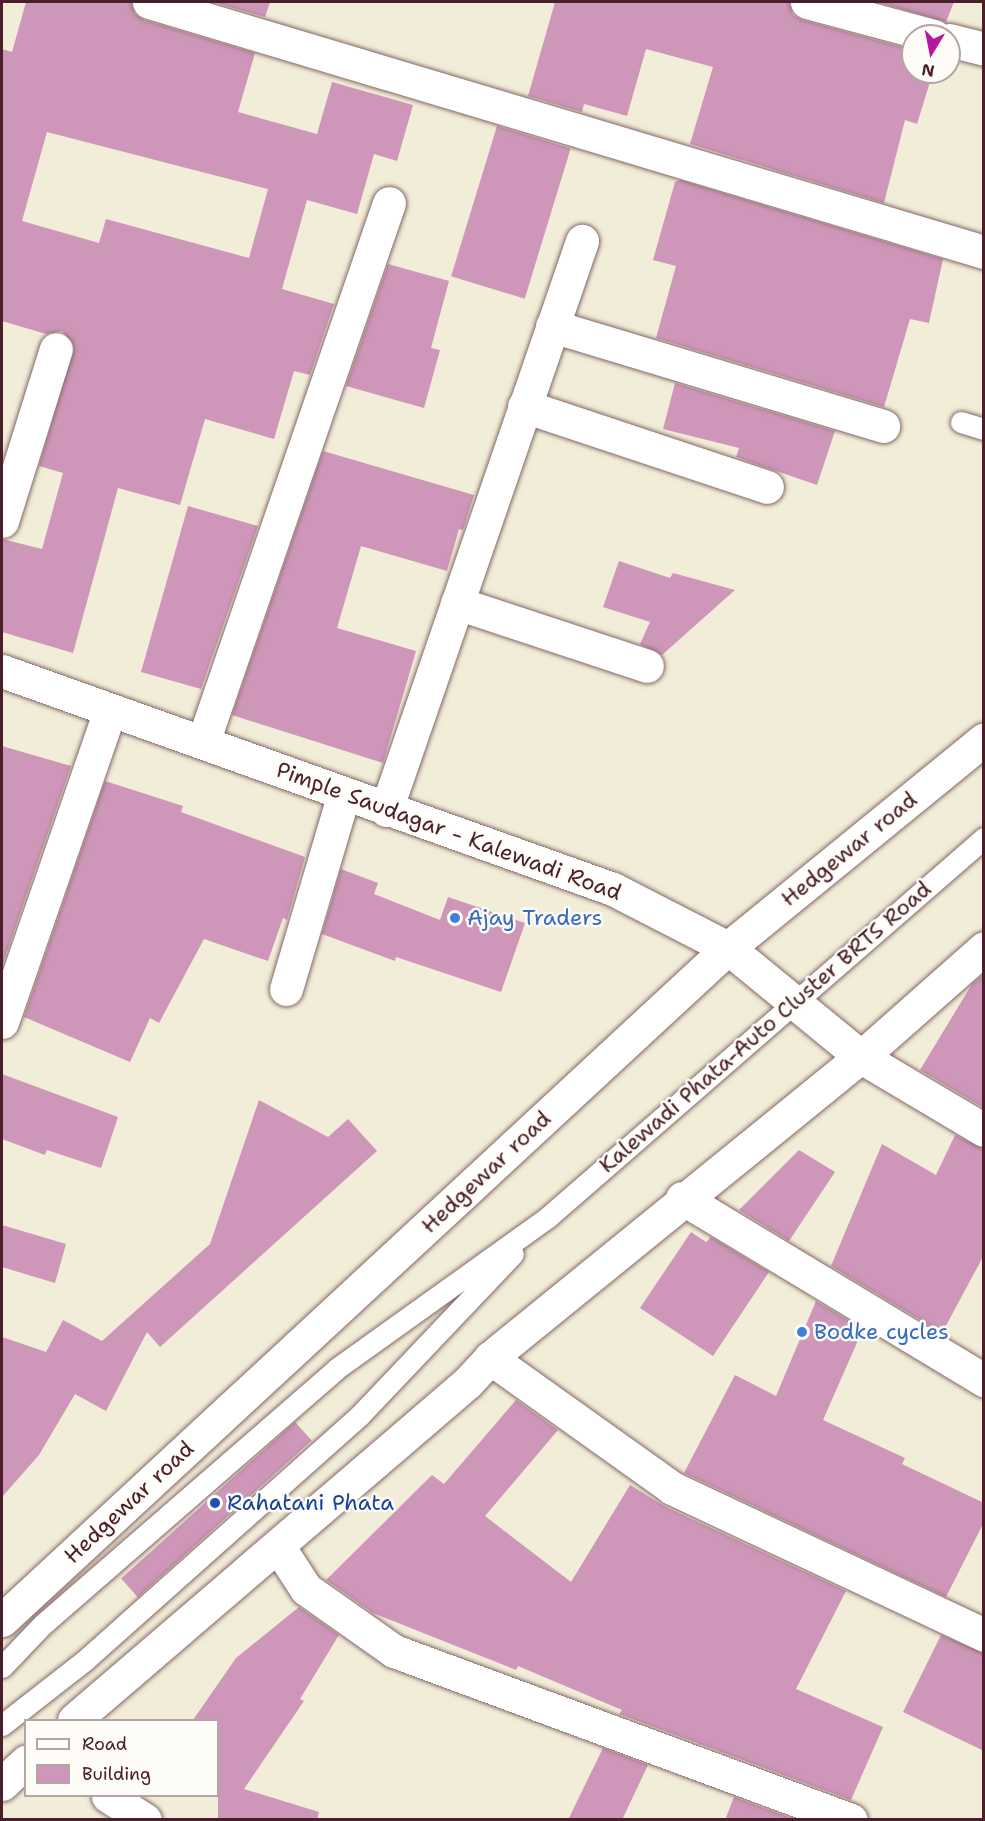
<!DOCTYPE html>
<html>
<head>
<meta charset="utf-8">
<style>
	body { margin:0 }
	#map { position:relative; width:985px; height:1821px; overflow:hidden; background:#f2edd8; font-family:"Shantell Sans",sans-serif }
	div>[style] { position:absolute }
	.building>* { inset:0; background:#ce96b8; transform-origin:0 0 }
	.roads { filter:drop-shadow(0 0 2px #856768) drop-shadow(0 0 2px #856768) }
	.service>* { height:21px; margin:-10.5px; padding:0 10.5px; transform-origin:10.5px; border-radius:10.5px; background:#fff }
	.minor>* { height:33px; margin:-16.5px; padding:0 16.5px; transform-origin:16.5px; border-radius:16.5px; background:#fff }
	.secondary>* { height:33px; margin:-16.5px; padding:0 16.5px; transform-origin:16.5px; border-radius:16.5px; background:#fff }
	.primary>* { height:33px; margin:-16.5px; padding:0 16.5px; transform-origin:16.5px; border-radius:16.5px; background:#fff }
	.dots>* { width:16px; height:16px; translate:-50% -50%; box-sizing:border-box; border:3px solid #fdfcf7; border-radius:50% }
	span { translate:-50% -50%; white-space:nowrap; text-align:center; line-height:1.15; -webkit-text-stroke:5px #fdfcf7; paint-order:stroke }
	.street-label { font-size:22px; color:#4a1f2b }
	.shop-label { font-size:22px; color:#366cbe }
	.left { translate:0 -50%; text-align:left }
	.transit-label { font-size:22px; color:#164399 }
	.frame { position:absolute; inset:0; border:3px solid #4a1f2b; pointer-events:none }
	.legend { position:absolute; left:24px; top:1719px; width:195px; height:78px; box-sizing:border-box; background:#fdfcf7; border:2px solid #b5a4a5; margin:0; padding:8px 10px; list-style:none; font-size:18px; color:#4a1f2b }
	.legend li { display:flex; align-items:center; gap:12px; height:30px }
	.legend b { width:30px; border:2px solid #b5a4a5 }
	.north { position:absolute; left:901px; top:24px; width:60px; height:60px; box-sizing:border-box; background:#fdfcf7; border:2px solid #b5a4a5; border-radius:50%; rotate:190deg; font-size:16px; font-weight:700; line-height:24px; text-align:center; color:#4a1f2b }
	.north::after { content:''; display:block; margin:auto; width:21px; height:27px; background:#b5179e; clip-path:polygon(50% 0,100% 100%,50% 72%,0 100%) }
</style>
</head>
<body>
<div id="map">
	<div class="building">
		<div style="clip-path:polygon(evenodd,26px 2px,131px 2px,135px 14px,144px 20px,255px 53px,238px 112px,317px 134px,332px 82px,413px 105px,397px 161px,374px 154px,357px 214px,307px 200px,282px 289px,334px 304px,310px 375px,294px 371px,274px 439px,205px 419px,180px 505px,118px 488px,73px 653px,2px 632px,2px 539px,42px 549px,63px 473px,39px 466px,74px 346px,62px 331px,46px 334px,2px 321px,2px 49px,12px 52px,26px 2px,47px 132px,268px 189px,249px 258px,106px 219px,99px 243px,22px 221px,47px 132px)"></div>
		<div style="clip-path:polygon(213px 2px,270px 2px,265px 17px)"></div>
		<div style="clip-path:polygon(555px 2px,789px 2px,793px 15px,802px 20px,913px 50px,913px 72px,933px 72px,917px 124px,905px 120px,884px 203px,690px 144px,713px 67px,646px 49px,627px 116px,584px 104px,582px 112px,528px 96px)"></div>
		<div style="clip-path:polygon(878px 2px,954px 2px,946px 22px)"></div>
		<div style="left:497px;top:126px;width:77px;height:157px;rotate:17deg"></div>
		<div style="clip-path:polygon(680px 180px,943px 259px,929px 323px,910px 319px,884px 407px,656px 338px,676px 266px,653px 260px,675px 182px)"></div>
		<div style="clip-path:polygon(388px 264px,449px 281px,431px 348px,440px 350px,424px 408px,346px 386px)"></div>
		<div style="clip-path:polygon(675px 383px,835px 431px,817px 485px,736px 457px,739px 448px,663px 429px)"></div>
		<div style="clip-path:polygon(323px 451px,474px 495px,463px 530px,459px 529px,447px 571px,361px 546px,337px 628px,416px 651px,383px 763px,232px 715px)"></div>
		<div style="clip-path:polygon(188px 506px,258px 526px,201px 689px,141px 672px)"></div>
		<div style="clip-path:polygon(619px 561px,670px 578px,673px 573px,735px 590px,662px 655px,640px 644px,650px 622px,603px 607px)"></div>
		<div style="clip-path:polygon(2px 746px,71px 766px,2px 966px)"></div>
		<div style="clip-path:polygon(105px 781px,183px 806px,181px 812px,305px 857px,287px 920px,283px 918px,268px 961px,204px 939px,159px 1023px,150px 1018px,130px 1062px,24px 1017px)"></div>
		<div style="clip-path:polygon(341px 869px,378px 883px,374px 894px,440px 920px,448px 897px,525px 923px,501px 992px,396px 957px,395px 961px,322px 934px)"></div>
		<div style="clip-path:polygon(984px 974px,984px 1108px,920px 1070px,972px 984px)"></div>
		<div style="clip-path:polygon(2px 1074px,118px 1117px,101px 1168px,47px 1150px,45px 1155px,2px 1139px)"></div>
		<div style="clip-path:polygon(259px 1100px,328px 1137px,348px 1119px,377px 1151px,160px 1347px,147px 1332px,106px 1411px,75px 1394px,39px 1455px,2px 1497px,2px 1337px,46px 1352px,63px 1320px,102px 1341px,210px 1244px)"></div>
		<div style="clip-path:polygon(955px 1135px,984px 1149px,984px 1255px,942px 1333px,831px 1266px,882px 1144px,936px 1175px)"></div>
		<div style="clip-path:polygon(799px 1150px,835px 1172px,789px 1241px,739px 1210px)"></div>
		<div style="clip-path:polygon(2px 1225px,66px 1244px,55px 1283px,2px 1267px)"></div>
		<div style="clip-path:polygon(691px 1232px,706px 1242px,711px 1237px,769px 1272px,713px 1356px,640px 1308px)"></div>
		<div style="clip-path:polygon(816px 1301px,863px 1329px,823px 1420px,905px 1458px,902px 1464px,984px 1503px,984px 1522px,946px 1597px,684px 1473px,735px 1375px,776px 1396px)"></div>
		<div style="clip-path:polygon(516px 1400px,558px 1430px,485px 1516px,571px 1582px,630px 1485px,666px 1507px,846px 1591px,796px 1689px,883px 1727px,851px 1800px,619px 1714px,622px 1710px,518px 1666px,516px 1670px,373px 1613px,326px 1580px,432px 1475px,444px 1484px)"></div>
		<div style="left:295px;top:1422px;width:25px;height:234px;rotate:48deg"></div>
		<div style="clip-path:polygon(299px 1607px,339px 1635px,300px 1699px,304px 1701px,244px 1789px,319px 1812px,317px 1820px,218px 1820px,218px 1720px,193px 1720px,236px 1658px)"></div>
		<div style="clip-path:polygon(941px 1635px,984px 1653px,984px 1751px,903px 1712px)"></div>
		<div style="clip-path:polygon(603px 1748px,648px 1765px,622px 1820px,568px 1820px)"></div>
		<div style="clip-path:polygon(734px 1797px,796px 1820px,725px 1820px)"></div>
	</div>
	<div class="roads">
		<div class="service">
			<div style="left:961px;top:422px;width:24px;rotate:17deg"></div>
			<div style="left:2px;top:1667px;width:58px;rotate:-46.4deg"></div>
			<div style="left:42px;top:1625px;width:390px;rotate:-41deg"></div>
			<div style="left:336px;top:1369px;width:261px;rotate:-35.6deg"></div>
			<div style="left:548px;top:1217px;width:578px;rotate:-41deg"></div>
			<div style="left:2px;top:1725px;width:104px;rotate:-38deg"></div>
			<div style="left:84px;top:1661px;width:370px;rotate:-41.7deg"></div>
			<div style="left:360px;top:1415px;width:222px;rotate:-46.5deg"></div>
		</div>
		<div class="minor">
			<div style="left:149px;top:2px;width:872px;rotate:16.67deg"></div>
			<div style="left:807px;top:2px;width:131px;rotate:15deg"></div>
			<div style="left:949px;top:40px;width:36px;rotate:14deg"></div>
			<div style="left:552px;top:326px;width:346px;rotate:16.8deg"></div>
			<div style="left:524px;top:406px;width:256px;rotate:18.4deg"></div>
			<div style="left:2px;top:521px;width:180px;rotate:-72.6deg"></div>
			<div style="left:457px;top:603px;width:200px;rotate:18.3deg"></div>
			<div style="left:203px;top:742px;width:570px;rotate:-70.96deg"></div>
			<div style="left:386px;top:810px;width:602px;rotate:-70.99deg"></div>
			<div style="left:286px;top:989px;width:204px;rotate:-73.5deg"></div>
			<div style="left:2px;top:1022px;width:330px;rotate:-70.9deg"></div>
			<div style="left:861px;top:1057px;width:143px;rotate:30.7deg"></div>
			<div style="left:682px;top:1198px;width:353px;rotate:31.1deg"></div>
			<div style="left:490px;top:1358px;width:224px;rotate:35.5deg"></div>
			<div style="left:672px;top:1488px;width:345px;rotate:25.2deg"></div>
			<div style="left:278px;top:1546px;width:51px;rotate:56.9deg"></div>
			<div style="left:306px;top:1589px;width:108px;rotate:35.2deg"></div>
			<div style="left:394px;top:1651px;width:487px;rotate:20.3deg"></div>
			<div style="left:108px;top:1796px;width:44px;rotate:33deg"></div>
		</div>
		<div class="secondary">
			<div style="left:2px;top:671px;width:649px;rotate:19.64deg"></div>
			<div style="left:613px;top:889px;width:129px;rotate:27.2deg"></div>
			<div style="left:728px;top:948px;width:172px;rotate:39.3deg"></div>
		</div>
		<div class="primary">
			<div style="left:2px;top:1620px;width:989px;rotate:-42.79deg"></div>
			<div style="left:728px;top:948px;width:330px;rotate:-39.2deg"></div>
			<div style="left:74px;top:1720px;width:518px;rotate:-40.61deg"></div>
			<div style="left:467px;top:1383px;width:34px;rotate:-47deg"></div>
			<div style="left:490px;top:1358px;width:478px;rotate:-39.1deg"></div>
			<div style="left:861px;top:1057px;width:164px;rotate:-41.5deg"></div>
			<div style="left:2px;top:1784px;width:33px;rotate:-43deg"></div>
		</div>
	</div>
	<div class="dots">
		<div style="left:455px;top:918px;background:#3f7fe0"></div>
		<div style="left:802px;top:1332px;background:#3f7fe0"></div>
		<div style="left:215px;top:1503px;background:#1a4fb4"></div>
	</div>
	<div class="street-label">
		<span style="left:449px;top:831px;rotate:20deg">Pimple Saudagar - Kalewadi Road</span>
		<span style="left:849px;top:849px;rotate:-39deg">Hedgewar road</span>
		<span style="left:765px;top:1027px;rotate:-41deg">Kalewadi Phata-Auto Cluster BRTS Road</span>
		<span style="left:486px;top:1172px;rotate:-43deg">Hedgewar road</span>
		<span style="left:129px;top:1502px;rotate:-43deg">Hedgewar road</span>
	</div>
	<div class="shop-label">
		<span class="left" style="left:467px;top:918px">Ajay Traders</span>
		<span class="left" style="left:814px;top:1332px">Bodke cycles</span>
	</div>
	<div class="transit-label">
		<span class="left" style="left:227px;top:1503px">Rahatani Phata</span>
	</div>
	<div class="frame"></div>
	<ul class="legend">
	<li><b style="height:8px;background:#fff"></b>Road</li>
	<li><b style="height:16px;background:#ce96b8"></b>Building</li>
	</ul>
	<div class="north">N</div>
</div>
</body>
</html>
